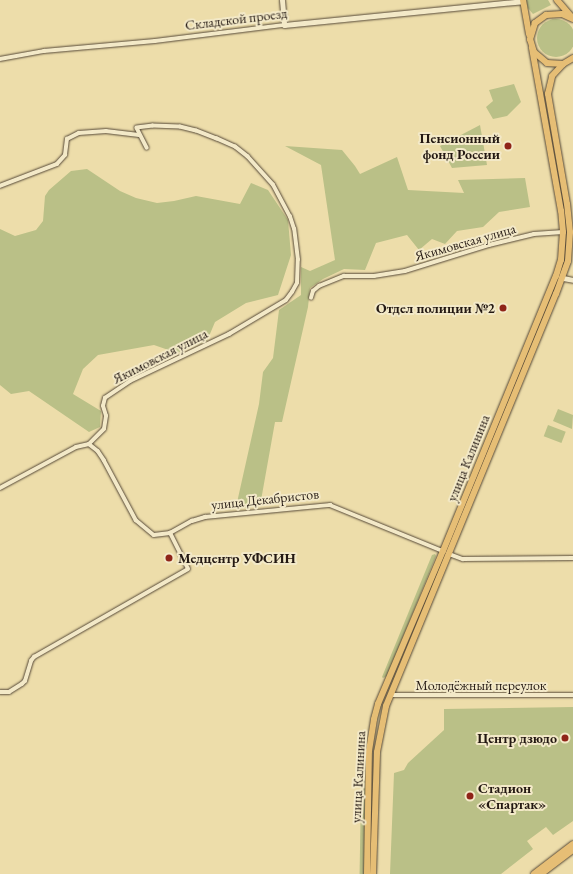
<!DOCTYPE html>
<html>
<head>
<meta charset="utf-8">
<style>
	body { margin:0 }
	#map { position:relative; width:573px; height:874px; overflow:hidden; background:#edddaa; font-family:"EB Garamond",serif }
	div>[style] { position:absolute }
	.green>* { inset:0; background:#bac087; transform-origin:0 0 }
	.round { border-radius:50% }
	.roads { filter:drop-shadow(0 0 1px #564938) drop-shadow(0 0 1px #564938) }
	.street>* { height:3.5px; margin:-1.75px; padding:0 1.75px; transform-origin:1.75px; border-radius:1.75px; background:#f3e9c8 }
	.secondary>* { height:5px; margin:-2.5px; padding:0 2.5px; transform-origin:2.5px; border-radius:2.5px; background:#f3e9c8 }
	.primary>* { height:6px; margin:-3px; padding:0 3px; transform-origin:3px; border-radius:3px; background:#e6be75 }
	.dots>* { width:11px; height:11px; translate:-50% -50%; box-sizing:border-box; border:2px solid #f3e9c8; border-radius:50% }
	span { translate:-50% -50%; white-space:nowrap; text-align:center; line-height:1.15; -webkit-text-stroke:4px #f3e9c8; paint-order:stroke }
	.street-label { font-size:14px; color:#231812 }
	.poi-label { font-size:14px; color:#231812; font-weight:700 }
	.right { translate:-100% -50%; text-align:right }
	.left { translate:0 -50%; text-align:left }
</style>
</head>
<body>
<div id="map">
	<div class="green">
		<div style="clip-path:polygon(526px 0,548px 0,551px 5px,533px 14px,528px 8px)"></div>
		<div class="round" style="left:537px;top:19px;width:38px;height:38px"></div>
		<div style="clip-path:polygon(514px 84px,521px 102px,507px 116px,493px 119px,486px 107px,493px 101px,489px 90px)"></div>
		<div style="clip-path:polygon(480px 125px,487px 165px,452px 168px,440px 146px)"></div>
		<div style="clip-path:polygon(285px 146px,342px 150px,355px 166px,360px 174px,397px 157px,408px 190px,464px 193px,458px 180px,525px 178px,530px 207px,499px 212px,483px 227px,457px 231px,445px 244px,432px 239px,419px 250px,407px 235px,376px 243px,365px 270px,344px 269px,323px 279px,310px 288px,308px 307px,282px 422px,275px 422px,260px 506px,227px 510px,228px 506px,236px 507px,259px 404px,263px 372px,273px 358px,279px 310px,301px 295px,301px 267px,310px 271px,335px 260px,321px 165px)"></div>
		<div style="clip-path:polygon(87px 169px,120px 191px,136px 198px,157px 203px,174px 201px,196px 196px,240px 204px,251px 183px,268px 190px,288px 220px,291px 255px,278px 295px,246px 303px,215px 322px,207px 341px,177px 353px,154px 345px,98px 355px,83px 369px,73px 394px,101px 411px,100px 427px,89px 432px,29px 391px,11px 394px,0 385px,0 229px,15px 236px,36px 230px,43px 221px,45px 196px,49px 190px,71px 171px)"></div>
		<div style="clip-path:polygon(558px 409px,573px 415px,572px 429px,553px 421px)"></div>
		<div style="left:548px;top:425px;width:19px;height:12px;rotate:21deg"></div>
		<div style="clip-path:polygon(435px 554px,436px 556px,387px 676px,383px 678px,382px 677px,432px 555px)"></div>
		<div style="clip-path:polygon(573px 707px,573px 821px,553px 835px,546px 827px,527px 841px,533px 849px,501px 874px,390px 874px,394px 773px,404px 770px,408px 763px,444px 730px,444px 709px)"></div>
		<div style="left:367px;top:734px;width:140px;height:5px;rotate:91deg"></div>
	</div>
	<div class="roads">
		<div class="street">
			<div style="left:0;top:59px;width:45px;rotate:-10.3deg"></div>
			<div style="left:44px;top:51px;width:111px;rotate:-5.1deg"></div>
			<div style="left:155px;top:41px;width:130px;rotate:-7.1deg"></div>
			<div style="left:0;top:186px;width:61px;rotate:-21.1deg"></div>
			<div style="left:57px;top:164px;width:12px;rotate:-48deg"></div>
			<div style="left:65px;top:155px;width:16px;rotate:-83deg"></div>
			<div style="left:67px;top:139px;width:13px;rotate:-27deg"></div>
			<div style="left:79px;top:133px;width:27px;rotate:-4deg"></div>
			<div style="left:106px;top:131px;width:33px;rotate:7deg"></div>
			<div style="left:311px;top:298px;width:7px;rotate:-74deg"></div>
			<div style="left:313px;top:291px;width:8px;rotate:-40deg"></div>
			<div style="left:319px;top:286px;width:27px;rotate:-22deg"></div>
			<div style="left:344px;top:276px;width:30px"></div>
			<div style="left:374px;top:276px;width:31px;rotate:-9deg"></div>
			<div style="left:405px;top:271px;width:88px;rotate:-17.2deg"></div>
			<div style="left:489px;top:245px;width:46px;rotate:-13.7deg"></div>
			<div style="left:534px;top:234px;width:29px;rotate:-4deg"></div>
			<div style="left:89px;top:444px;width:11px;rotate:38deg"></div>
			<div style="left:98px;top:451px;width:11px;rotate:56deg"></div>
			<div style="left:104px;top:460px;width:68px;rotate:61.9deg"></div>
			<div style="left:136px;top:520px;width:23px;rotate:40deg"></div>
			<div style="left:154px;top:535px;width:16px;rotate:-7deg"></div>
			<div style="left:170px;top:533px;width:25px;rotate:-29deg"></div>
			<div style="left:192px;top:521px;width:14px;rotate:-17deg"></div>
			<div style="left:205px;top:517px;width:126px;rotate:-5.5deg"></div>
			<div style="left:330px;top:505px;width:122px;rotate:22.2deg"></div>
			<div style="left:0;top:488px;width:86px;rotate:-28.3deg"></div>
			<div style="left:76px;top:447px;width:13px;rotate:-13deg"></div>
			<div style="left:89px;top:444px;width:21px;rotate:-45deg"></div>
			<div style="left:104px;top:429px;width:13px;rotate:-81deg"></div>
			<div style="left:106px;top:416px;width:10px;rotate:-107deg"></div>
			<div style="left:103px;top:406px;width:8px;rotate:-76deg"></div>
			<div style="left:105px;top:398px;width:30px;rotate:-34deg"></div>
			<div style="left:130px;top:381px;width:110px;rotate:-25.4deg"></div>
			<div style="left:229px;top:334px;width:66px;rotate:-30.8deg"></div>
			<div style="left:286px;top:300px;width:10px;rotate:-53deg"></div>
			<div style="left:292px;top:292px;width:10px;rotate:-61deg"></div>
			<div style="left:297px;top:283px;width:23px;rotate:-88deg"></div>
			<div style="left:298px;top:260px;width:31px;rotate:-97deg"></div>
			<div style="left:294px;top:229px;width:13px;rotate:-108deg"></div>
			<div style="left:290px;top:217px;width:36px;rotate:-118deg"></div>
			<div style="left:273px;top:185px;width:38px;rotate:-132deg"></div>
			<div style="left:248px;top:157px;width:16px;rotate:-142deg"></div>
			<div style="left:235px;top:147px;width:20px;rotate:-156deg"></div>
			<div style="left:217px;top:139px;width:22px;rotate:-159deg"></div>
			<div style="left:196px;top:131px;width:16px;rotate:-166deg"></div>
			<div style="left:180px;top:127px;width:27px;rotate:-178deg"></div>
			<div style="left:153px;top:126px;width:16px;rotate:173deg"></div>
			<div style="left:137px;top:128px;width:22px;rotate:63deg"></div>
			<div style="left:449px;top:554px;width:15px;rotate:20deg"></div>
			<div style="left:463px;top:559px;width:110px;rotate:-0.5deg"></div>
			<div style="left:0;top:692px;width:9px"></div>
			<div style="left:9px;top:692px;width:15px;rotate:-32deg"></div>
			<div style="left:22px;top:684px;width:4px;rotate:-45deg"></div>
			<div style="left:25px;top:681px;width:21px;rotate:-73deg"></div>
			<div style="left:31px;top:661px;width:5px;rotate:-53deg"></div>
			<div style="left:34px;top:657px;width:177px;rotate:-29.7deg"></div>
			<div style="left:188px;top:569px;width:40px;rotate:-116.6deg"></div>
			<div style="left:390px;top:695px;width:183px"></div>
		</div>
		<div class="secondary">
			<div style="left:282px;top:0;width:25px;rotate:85deg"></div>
			<div style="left:284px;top:25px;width:240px;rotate:-5.7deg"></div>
			<div style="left:563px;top:278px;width:10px;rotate:11deg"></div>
		</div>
		<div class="primary">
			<div style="left:523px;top:0;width:35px;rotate:80deg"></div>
			<div style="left:557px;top:0;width:21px;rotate:49deg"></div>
			<div style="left:573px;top:19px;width:12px;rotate:-156deg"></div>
			<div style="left:562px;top:14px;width:16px;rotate:176deg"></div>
			<div style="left:546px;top:15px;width:14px;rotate:144deg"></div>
			<div style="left:535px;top:23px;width:17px;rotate:107deg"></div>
			<div style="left:530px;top:39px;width:14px;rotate:73deg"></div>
			<div style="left:534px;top:52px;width:17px;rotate:40deg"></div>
			<div style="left:547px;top:63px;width:16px;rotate:4deg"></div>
			<div style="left:563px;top:64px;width:12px;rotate:-31deg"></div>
			<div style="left:367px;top:874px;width:123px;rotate:-89.1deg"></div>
			<div style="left:369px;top:751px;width:32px;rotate:-81deg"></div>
			<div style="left:374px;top:719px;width:16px;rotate:-75deg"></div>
			<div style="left:378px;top:704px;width:166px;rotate:-67deg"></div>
			<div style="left:443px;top:551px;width:297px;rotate:-67.7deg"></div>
			<div style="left:556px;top:276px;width:17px;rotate:-73deg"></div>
			<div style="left:561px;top:260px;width:28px;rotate:-86deg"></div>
			<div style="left:563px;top:232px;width:21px;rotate:-95deg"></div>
			<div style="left:561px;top:211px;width:166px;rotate:-100.1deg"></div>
			<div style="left:373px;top:874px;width:122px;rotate:-88.1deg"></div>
			<div style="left:377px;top:752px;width:47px;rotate:-78.9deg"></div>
			<div style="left:386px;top:706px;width:446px;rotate:-67.6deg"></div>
			<div style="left:556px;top:294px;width:35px;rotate:-70deg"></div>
			<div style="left:568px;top:261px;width:29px;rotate:-86deg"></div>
			<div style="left:570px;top:232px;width:28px;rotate:-96deg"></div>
			<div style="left:567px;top:204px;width:112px;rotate:-99.8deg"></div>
			<div style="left:548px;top:94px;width:18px;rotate:-77deg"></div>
			<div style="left:552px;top:76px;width:16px;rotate:-47deg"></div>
			<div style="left:534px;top:874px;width:49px;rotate:-37.6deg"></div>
			<div style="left:541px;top:874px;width:40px;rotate:-37deg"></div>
		</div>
	</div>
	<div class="dots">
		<div style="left:508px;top:146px;background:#8f2418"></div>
		<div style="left:503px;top:308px;background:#8f2418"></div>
		<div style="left:169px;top:558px;background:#8f2418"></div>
		<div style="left:565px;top:738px;background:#8f2418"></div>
		<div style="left:470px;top:796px;background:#8f2418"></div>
	</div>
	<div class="street-label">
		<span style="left:236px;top:19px;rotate:-7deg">Складской проезд</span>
		<span style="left:465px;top:242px;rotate:-16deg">Якимовская улица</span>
		<span style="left:160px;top:356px;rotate:-27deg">Якимовская улица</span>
		<span style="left:468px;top:458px;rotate:-68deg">улица Калинина</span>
		<span style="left:265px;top:499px;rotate:-6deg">улица Декабристов</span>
		<span style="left:481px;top:685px">Молодёжный переулок</span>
		<span style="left:358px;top:777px;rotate:-87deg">улица Калинина</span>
	</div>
	<div class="poi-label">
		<span class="right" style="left:500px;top:146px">Пенсионный<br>фонд России</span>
		<span class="right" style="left:495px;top:308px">Отдел полиции №2</span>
		<span class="left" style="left:178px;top:558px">Медцентр УФСИН</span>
		<span class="right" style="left:557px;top:738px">Центр дзюдо</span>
		<span class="left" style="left:478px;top:796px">Стадион<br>«Спартак»</span>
	</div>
</div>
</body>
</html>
